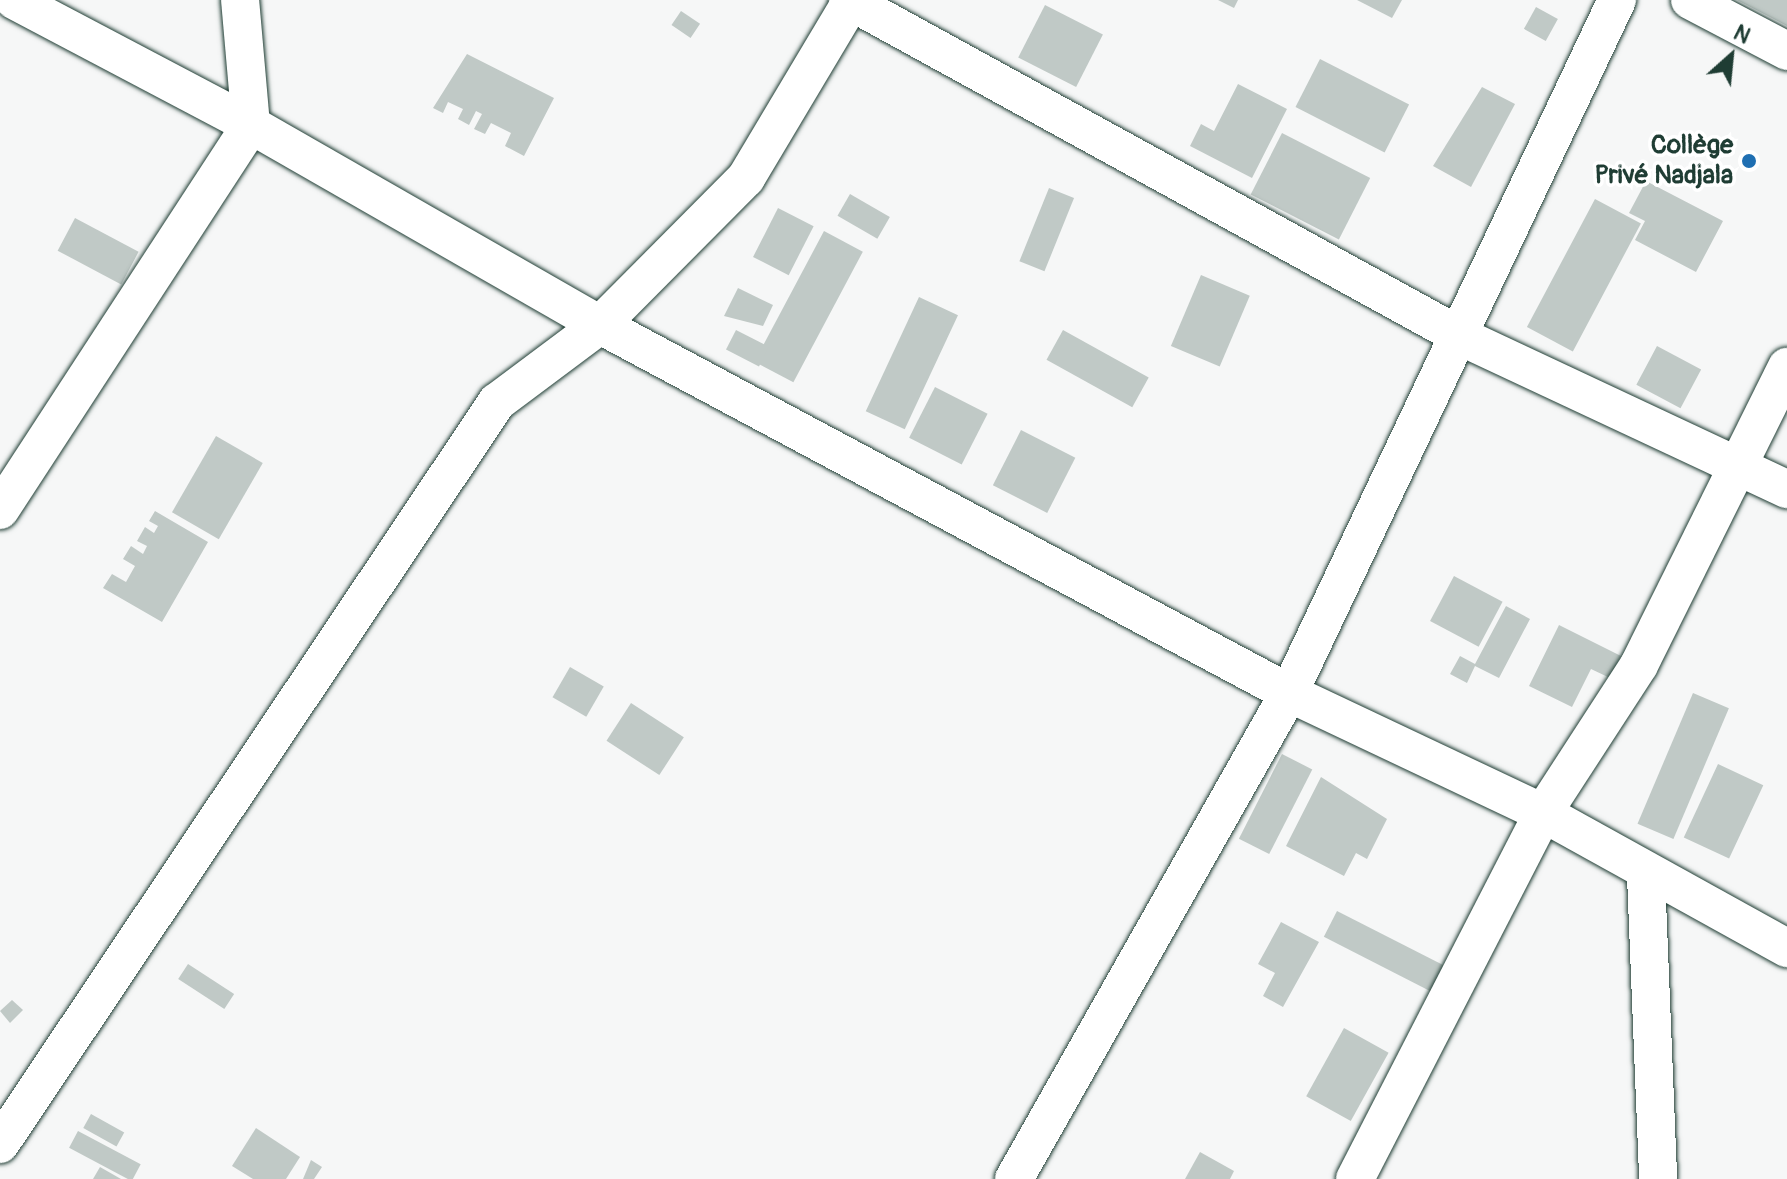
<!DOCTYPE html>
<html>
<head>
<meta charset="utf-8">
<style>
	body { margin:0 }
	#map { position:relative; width:1787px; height:1179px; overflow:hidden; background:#f6f7f7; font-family:Pangolin,sans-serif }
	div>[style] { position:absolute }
	.building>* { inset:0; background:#c0c9c6; transform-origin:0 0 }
	.roads { filter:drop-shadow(0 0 2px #1f3d34) drop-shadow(0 0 2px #1f3d34) }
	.street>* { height:38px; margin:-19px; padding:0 19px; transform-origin:19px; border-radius:19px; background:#fff }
	.dots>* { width:22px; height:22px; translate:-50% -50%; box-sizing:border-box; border:4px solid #fff; border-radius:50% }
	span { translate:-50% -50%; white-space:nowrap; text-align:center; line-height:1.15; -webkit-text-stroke:7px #fff; paint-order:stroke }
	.poi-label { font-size:26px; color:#1f3d34; font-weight:700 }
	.right { translate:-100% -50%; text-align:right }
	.north { position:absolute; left:1691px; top:16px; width:80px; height:80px; -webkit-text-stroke:6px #fff; paint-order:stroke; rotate:27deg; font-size:22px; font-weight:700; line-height:32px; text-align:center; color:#1f3d34 }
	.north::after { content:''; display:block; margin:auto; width:28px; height:36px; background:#1f3d34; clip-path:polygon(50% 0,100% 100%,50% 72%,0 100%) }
</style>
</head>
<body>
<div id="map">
	<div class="building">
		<div style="clip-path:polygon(1218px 0,1238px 0,1234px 8px)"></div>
		<div style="clip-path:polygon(1357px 0,1402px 0,1392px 18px)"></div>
		<div style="clip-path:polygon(1737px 0,1787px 0,1787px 26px)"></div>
		<div style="left:1045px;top:5px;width:65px;height:59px;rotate:27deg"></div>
		<div style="left:1536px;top:7px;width:25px;height:25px;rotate:29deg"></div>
		<div style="left:681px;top:11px;width:23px;height:17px;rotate:34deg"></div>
		<div style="clip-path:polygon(467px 54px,554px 98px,524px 156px,505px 146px,511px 133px,491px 123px,485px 134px,474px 129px,482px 114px,476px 111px,469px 125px,458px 119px,463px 109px,448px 102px,443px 113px,433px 108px)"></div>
		<div style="left:1320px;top:59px;width:100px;height:54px;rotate:27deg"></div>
		<div style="clip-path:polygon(1238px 84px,1287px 109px,1252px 178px,1190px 146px,1201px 124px,1214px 131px)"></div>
		<div style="clip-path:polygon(1482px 87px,1515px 104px,1471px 187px,1433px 166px)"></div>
		<div style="left:1282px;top:133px;width:99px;height:69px;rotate:27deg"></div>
		<div style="clip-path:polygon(1646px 181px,1723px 221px,1696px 272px,1635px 240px,1645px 221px,1629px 213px)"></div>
		<div style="left:1049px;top:188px;width:27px;height:79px;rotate:22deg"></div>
		<div style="left:850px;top:194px;width:46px;height:25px;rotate:30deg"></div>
		<div style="left:1595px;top:199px;width:52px;height:145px;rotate:28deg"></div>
		<div style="left:778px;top:208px;width:40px;height:55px;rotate:27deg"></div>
		<div style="left:75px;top:218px;width:72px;height:37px;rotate:28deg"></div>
		<div style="left:824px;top:231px;width:44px;height:148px;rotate:28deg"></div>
		<div style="left:1201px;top:275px;width:53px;height:77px;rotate:23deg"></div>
		<div style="clip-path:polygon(738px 288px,773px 305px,763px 326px,724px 316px)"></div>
		<div style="left:919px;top:297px;width:43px;height:126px;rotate:25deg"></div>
		<div style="left:736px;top:330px;width:37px;height:22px;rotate:27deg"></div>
		<div style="left:1063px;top:330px;width:98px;height:34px;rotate:29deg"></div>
		<div style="left:1657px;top:346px;width:50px;height:44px;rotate:28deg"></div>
		<div style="left:935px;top:387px;width:59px;height:57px;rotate:27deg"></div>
		<div style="left:1021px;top:430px;width:61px;height:62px;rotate:27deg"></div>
		<div style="left:216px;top:436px;width:54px;height:88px;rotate:30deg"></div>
		<div style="clip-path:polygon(155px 511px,208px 542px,162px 622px,103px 588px,112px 574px,126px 582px,135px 566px,123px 559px,131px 546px,143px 554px,147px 546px,137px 541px,145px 527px,154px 533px,158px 526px,149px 521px)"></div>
		<div style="left:1454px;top:576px;width:55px;height:51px;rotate:28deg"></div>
		<div style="clip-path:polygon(1506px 606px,1530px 619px,1499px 678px,1475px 666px,1467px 683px,1450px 674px,1460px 656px,1475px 664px)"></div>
		<div style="clip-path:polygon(1559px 625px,1621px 656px,1610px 678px,1591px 669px,1572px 707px,1529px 686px)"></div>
		<div style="left:570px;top:667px;width:39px;height:35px;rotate:30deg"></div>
		<div style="left:1693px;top:693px;width:39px;height:142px;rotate:23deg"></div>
		<div style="left:631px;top:703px;width:63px;height:45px;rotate:33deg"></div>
		<div style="left:1282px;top:754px;width:34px;height:95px;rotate:27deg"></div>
		<div style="left:1718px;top:764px;width:50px;height:81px;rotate:25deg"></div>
		<div style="clip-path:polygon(1321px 777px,1387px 819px,1367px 859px,1356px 853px,1344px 876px,1286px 846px)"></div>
		<div style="left:1337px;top:911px;width:124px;height:29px;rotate:27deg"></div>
		<div style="clip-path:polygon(1281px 922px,1319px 942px,1283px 1007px,1263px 996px,1275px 973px,1258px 964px)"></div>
		<div style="left:188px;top:964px;width:55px;height:18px;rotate:33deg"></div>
		<div style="clip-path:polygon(12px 1000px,23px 1010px,10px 1023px,0 1011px)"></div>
		<div style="left:1344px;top:1028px;width:51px;height:78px;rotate:29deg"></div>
		<div style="left:91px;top:1114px;width:38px;height:16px;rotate:29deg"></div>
		<div style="clip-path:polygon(256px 1128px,300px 1157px,286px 1179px,253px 1179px,232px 1166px)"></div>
		<div style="left:78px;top:1131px;width:71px;height:19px;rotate:28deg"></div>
		<div style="clip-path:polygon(1200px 1152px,1234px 1171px,1230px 1179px,1185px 1179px)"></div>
		<div style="clip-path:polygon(311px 1160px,322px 1167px,314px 1179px,303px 1179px)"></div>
		<div style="clip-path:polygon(100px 1167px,121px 1179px,93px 1179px)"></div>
	</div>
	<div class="roads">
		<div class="street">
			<div style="left:14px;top:0;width:268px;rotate:27.8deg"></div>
			<div style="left:251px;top:125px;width:402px;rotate:29.8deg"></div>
			<div style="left:600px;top:325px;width:781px;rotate:28.11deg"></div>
			<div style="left:1289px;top:693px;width:281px;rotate:25.3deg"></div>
			<div style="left:1543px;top:813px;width:279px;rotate:29deg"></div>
			<div style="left:848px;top:0;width:700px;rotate:28.76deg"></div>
			<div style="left:1462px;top:337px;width:359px;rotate:25.1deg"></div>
			<div style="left:1690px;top:0;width:110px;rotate:27.7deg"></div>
			<div style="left:0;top:510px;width:460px;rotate:-56.9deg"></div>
			<div style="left:251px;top:125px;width:125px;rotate:-95deg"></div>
			<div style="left:1646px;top:876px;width:303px;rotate:87.7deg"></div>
			<div style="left:0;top:1144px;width:893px;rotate:-56.19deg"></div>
			<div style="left:497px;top:402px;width:129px;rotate:-36.8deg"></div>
			<div style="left:600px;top:325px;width:207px;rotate:-45.2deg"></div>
			<div style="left:746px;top:178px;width:205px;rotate:-59.2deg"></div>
			<div style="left:1014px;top:1179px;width:558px;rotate:-60.5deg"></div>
			<div style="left:1289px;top:693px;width:767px;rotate:-64.67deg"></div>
			<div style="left:1355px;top:1179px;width:411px;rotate:-62.8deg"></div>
			<div style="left:1543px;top:813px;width:176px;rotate:-57deg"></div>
			<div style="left:1639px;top:665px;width:333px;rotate:-63.6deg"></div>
		</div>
	</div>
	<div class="dots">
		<div style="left:1749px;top:161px;background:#1f6fb2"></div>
	</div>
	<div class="poi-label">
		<span class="right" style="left:1733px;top:161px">Collège<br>Privé Nadjala</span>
	</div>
	<div class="north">N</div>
</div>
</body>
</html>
